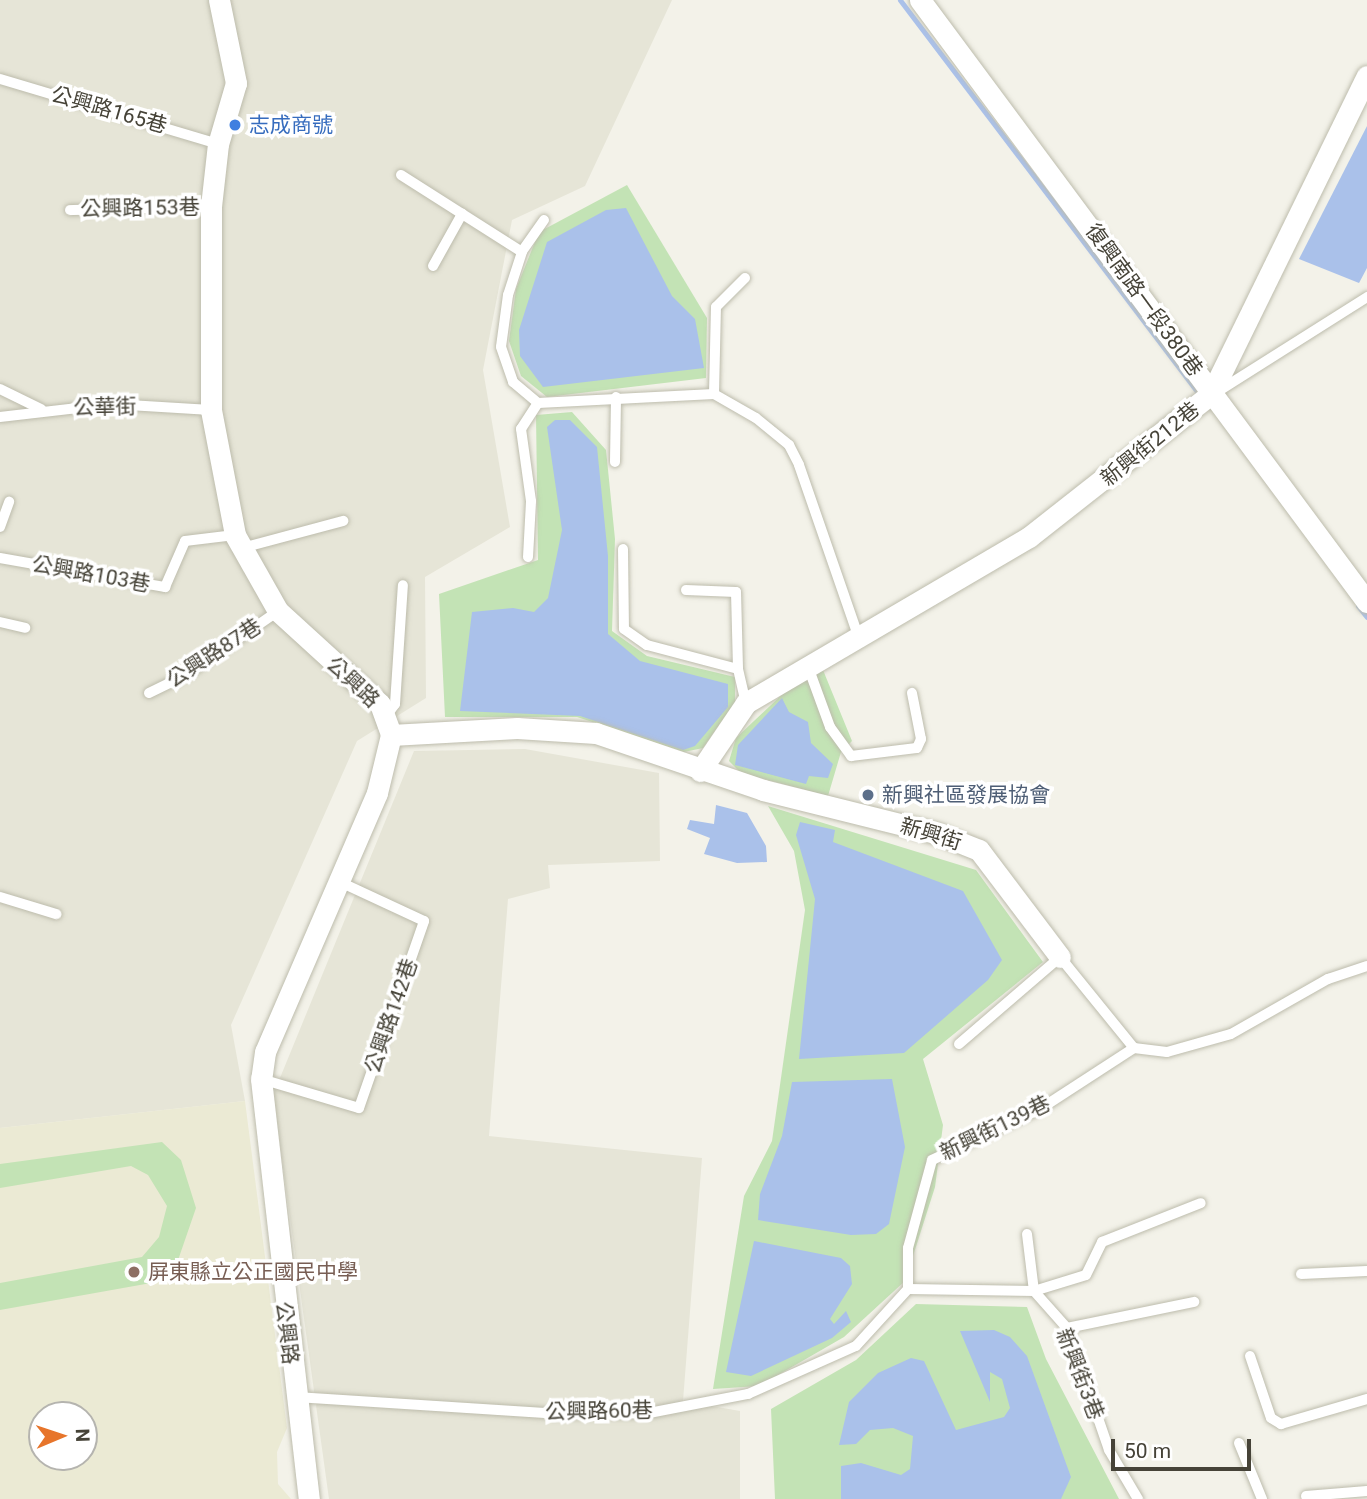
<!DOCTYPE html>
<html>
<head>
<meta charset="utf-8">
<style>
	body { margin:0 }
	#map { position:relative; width:1367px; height:1499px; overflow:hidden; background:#f3f2e9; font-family:Roboto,"Noto Sans TC",sans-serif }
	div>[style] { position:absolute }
	.residential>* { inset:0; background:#e6e5d7 }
	.education>* { inset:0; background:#ebead4 }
	.green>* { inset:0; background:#c3e3b5 }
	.water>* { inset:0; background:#aac1ea }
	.stream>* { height:5px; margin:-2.5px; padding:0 2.5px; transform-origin:2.5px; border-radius:2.5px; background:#aac1ea }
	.roads { filter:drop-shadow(0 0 2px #bdbcac) drop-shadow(0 0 2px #bdbcac) }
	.lane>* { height:10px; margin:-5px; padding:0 5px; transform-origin:5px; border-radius:5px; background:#fff }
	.street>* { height:21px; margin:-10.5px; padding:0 10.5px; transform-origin:10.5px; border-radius:10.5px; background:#fff }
	.dots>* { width:19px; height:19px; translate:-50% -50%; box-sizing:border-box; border:4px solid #fff; border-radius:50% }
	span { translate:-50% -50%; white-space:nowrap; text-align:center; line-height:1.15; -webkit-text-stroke:7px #fff; paint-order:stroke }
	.street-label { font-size:21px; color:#464338 }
	.shop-label { font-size:21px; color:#366cbe }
	.left { translate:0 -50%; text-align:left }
	.service-label { font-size:21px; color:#4e5e75 }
	.education-label { font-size:21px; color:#785e54 }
	.north { position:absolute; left:28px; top:1401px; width:70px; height:70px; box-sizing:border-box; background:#fff; border:2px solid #b5b4af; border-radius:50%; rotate:88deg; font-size:19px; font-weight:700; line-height:28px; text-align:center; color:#464338 }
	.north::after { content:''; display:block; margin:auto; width:24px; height:32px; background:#e7752b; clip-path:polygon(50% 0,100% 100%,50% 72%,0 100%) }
	.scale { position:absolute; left:1111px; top:1439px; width:140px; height:32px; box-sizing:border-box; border:4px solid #464338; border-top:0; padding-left:9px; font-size:21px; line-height:24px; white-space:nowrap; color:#464338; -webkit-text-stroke:5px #fff; paint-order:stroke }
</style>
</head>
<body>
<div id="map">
	<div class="residential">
		<div style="clip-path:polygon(0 0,672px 0,585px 186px,512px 220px,483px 370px,510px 527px,425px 577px,426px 698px,357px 741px,231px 1025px,245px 1101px,0 1128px)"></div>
		<div style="clip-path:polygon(525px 749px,659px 773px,660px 861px,548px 865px,550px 888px,508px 899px,489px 1136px,702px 1158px,683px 1401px,740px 1411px,740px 1499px,329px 1499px,273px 1095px,414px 751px)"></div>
	</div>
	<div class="education">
		<div style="clip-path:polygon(evenodd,245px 1101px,287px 1428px,277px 1452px,278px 1484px,291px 1499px,0 1499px,0 1128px,245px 1101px,42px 1415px,84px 1415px,84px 1457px,42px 1457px,42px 1415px)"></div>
	</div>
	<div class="green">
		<div style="clip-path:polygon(627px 185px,707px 318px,706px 378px,547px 397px,521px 376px,509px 341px,516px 289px,539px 232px)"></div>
		<div style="clip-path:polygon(572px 412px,606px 450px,615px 539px,612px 631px,647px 656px,735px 677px,735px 702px,703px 748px,684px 752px,577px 717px,445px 717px,439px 594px,538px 560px,536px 415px)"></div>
		<div style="clip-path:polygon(823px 670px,852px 741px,841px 752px,828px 796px,741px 773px,729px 761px,736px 738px,789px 688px)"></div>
		<div style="clip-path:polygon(768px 806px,976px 870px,1043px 962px,923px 1059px,943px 1125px,935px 1187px,905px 1281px,844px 1337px,759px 1386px,713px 1389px,744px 1196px,772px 1141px,805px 910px,794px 851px)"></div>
		<div style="clip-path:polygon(162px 1142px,181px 1160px,196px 1208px,176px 1266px,151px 1283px,0 1310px,0 1283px,142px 1257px,159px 1237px,167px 1206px,148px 1175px,131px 1166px,0 1188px,0 1164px)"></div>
		<div style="clip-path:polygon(916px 1304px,1027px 1307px,1046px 1359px,1119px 1499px,775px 1499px,771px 1409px,856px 1360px)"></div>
	</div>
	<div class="water">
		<div style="clip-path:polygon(1367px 126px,1367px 268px,1359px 283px,1299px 259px)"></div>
		<div style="clip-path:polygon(626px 208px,672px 296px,695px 319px,704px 368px,543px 387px,520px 356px,519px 330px,547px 242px,606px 210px)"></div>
		<div style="clip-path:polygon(555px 420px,570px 420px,597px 447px,608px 556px,608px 634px,640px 661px,728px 684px,728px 707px,695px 746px,683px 750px,580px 716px,460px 711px,472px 612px,513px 608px,534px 612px,548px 598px,562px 530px,547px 427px)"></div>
		<div style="clip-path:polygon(782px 698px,789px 712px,808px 722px,811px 743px,833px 764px,828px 778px,809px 776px,806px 784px,735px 765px,738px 745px)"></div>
		<div style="clip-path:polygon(716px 805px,747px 813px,766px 846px,767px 862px,737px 863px,704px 854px,710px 838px,687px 829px,690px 820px,714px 824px)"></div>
		<div style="clip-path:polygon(800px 822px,835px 830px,833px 842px,963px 891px,1002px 960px,988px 980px,904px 1053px,799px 1059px,815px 899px,796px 835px)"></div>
		<div style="clip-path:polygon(892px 1079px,905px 1147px,889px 1224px,876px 1234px,851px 1235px,758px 1220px,760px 1194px,782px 1136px,792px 1082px)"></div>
		<div style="clip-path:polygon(754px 1241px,841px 1258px,850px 1266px,852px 1284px,830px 1319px,834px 1324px,846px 1311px,851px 1322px,832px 1338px,751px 1376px,726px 1372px)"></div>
		<div style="clip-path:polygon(994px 1330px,1010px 1337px,1027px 1356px,1071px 1477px,1061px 1499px,841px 1499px,841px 1466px,861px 1463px,901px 1475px,910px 1469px,913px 1436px,893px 1428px,870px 1430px,856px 1444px,839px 1445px,849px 1402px,878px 1373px,911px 1358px,924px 1361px,956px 1430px,1004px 1417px,1010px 1408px,1002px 1379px,990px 1372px,990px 1402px,960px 1331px)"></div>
	</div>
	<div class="stream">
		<div style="left:900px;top:0;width:498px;rotate:52.8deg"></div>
		<div style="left:1358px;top:606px;width:14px;rotate:51deg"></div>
	</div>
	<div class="roads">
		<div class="lane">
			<div style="left:0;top:79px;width:227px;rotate:16.6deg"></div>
			<div style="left:401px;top:175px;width:143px;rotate:32.5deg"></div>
			<div style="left:70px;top:210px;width:141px;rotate:-1.6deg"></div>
			<div style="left:544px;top:220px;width:39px;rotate:125deg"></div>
			<div style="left:522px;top:252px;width:45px;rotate:108deg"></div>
			<div style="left:508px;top:295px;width:52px;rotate:97.7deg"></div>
			<div style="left:501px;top:347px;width:37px;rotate:71deg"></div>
			<div style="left:513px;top:382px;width:33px;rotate:40deg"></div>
			<div style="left:538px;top:403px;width:176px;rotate:-2.9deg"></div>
			<div style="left:714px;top:394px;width:48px;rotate:29.7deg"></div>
			<div style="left:756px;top:418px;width:43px;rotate:39.3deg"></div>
			<div style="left:789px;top:445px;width:22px;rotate:63deg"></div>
			<div style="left:799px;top:465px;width:180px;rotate:70.9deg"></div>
			<div style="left:433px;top:266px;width:60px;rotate:-60.9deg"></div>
			<div style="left:0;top:389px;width:46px;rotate:26deg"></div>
			<div style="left:1217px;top:392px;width:178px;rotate:-32.3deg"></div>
			<div style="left:714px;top:394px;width:87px;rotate:-88.7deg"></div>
			<div style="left:716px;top:307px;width:41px;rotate:-45deg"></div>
			<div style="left:0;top:417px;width:113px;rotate:-6.6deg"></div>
			<div style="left:112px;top:404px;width:99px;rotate:3.5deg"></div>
			<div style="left:615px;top:462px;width:65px;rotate:-89.1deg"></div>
			<div style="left:0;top:527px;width:27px;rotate:-70deg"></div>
			<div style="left:242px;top:548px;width:105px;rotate:-15deg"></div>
			<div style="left:623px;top:549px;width:80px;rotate:89.3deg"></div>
			<div style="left:624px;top:629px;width:28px;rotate:35deg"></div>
			<div style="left:647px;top:645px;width:94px;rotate:14.8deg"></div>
			<div style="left:738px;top:669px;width:35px;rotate:77deg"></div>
			<div style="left:528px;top:557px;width:56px;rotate:-86.9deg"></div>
			<div style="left:531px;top:501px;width:73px;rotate:-97.9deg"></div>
			<div style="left:521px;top:429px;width:31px;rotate:-57deg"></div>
			<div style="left:0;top:558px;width:168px;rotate:10deg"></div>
			<div style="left:165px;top:587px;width:50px;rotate:-66.5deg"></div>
			<div style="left:185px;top:541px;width:50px;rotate:-6.8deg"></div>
			<div style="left:686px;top:590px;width:50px;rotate:2.3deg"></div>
			<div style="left:736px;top:592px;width:77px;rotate:88.5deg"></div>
			<div style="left:0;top:622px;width:26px;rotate:13deg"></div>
			<div style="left:807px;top:664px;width:67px;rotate:69.9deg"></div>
			<div style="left:830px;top:727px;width:36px;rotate:54deg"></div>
			<div style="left:851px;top:756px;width:66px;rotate:-6.9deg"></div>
			<div style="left:917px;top:748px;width:10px;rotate:-66deg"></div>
			<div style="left:921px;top:739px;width:47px;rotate:-101.1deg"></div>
			<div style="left:149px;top:693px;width:41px;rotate:-25.9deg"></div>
			<div style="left:186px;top:675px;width:112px;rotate:-34.8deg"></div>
			<div style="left:386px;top:716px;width:15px;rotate:-53deg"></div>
			<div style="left:395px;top:704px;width:119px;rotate:-86.2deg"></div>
			<div style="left:0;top:897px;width:59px;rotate:16.9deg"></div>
			<div style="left:959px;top:1044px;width:133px;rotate:-40.7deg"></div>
			<div style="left:1060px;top:957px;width:117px;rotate:50.9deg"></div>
			<div style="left:1134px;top:1048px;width:33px;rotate:7deg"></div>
			<div style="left:1167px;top:1052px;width:66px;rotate:-15.7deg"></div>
			<div style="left:1231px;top:1034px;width:112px;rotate:-29.6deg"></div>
			<div style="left:1328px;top:979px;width:41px;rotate:-18.4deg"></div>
			<div style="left:261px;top:1079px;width:102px;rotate:16.5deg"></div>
			<div style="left:359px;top:1108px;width:198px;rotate:-70.8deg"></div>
			<div style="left:424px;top:921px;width:95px;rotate:-155.1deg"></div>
			<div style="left:1027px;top:1234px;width:57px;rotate:83deg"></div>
			<div style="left:1034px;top:1291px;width:50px;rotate:48.3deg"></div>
			<div style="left:1067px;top:1328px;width:129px;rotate:71deg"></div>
			<div style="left:1109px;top:1450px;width:57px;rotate:59.4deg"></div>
			<div style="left:1301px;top:1274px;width:66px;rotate:-2.6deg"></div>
			<div style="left:908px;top:1289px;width:41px;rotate:-90deg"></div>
			<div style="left:908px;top:1248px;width:91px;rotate:-74.7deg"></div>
			<div style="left:932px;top:1160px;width:119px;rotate:-25.3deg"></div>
			<div style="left:1040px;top:1109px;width:112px;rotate:-33deg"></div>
			<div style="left:908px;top:1289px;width:126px;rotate:0.9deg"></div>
			<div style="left:1034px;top:1291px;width:54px;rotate:-17.1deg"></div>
			<div style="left:1086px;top:1275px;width:37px;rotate:-64deg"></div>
			<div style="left:1102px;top:1242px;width:106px;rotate:-21.5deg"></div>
			<div style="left:1067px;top:1328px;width:130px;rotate:-11.6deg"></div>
			<div style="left:1250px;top:1356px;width:65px;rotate:71.3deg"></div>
			<div style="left:1271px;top:1418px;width:12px;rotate:31deg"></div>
			<div style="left:1281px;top:1424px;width:90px;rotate:-16.2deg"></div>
			<div style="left:296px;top:1397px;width:265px;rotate:3.7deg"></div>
			<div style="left:560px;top:1414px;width:89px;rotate:-0.6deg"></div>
			<div style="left:649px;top:1413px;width:101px;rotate:-10.9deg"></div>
			<div style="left:748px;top:1394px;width:118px;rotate:-24deg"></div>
			<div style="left:856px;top:1346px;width:77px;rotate:-47.6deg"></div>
			<div style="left:1239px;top:1443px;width:61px;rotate:67.7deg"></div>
			<div style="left:1306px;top:1496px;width:61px;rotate:-4.7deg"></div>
		</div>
		<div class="street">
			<div style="left:219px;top:0;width:85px;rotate:78.4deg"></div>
			<div style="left:236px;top:83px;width:64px;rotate:106.4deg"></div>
			<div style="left:218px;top:144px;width:62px;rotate:96.4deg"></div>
			<div style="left:211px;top:206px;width:204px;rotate:90deg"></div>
			<div style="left:211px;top:410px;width:127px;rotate:79.1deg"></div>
			<div style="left:235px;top:535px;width:87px;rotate:60.5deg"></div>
			<div style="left:278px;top:611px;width:138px;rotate:42.4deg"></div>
			<div style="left:380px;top:704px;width:33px;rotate:70deg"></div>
			<div style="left:391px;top:735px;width:60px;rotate:103.6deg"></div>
			<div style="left:377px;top:793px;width:282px;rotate:113.4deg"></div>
			<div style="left:265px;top:1052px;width:27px;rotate:98deg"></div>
			<div style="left:261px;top:1079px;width:423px;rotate:83.5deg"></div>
			<div style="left:920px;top:0;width:750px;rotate:53.41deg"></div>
			<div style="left:391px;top:735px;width:126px;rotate:-3.2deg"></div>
			<div style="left:517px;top:728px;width:79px;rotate:3.6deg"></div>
			<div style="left:596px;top:733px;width:176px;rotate:18.8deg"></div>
			<div style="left:763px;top:790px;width:181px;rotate:14deg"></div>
			<div style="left:939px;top:834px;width:43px;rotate:21.8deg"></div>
			<div style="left:979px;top:850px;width:134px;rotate:52.9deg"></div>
			<div style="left:700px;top:771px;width:82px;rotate:-55.9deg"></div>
			<div style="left:746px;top:703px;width:328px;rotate:-30.4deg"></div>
			<div style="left:1029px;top:537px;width:231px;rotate:-38.2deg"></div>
			<div style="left:1211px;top:394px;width:354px;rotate:-63.9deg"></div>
		</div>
	</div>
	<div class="dots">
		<div style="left:235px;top:125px;background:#3f7fe0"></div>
		<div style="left:868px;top:795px;background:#5c6f8a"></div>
		<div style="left:134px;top:1272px;background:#8d6e63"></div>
	</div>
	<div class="street-label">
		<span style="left:109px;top:110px;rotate:16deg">公興路165巷</span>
		<span style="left:140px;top:208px;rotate:-1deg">公興路153巷</span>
		<span style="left:1144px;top:300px;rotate:54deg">復興南路一段380巷</span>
		<span style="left:105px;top:407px;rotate:-1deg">公華街</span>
		<span style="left:1150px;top:444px;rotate:-39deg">新興街212巷</span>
		<span style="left:91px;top:574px;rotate:10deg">公興路103巷</span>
		<span style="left:214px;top:653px;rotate:-33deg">公興路87巷</span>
		<span style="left:353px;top:682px;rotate:43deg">公興路</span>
		<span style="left:931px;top:834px;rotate:17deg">新興街</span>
		<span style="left:391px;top:1016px;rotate:-71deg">公興路142巷</span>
		<span style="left:995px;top:1128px;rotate:-26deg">新興街139巷</span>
		<span style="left:287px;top:1333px;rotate:83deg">公興路</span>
		<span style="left:1080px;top:1374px;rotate:69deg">新興街3巷</span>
		<span style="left:599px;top:1411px;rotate:-1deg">公興路60巷</span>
	</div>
	<div class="shop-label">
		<span class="left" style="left:249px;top:125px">志成商號</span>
	</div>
	<div class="service-label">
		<span class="left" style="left:882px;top:795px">新興社區發展協會</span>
	</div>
	<div class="education-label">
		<span class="left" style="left:148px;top:1272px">屏東縣立公正國民中學</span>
	</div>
	<div class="north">N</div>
	<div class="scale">50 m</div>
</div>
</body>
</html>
